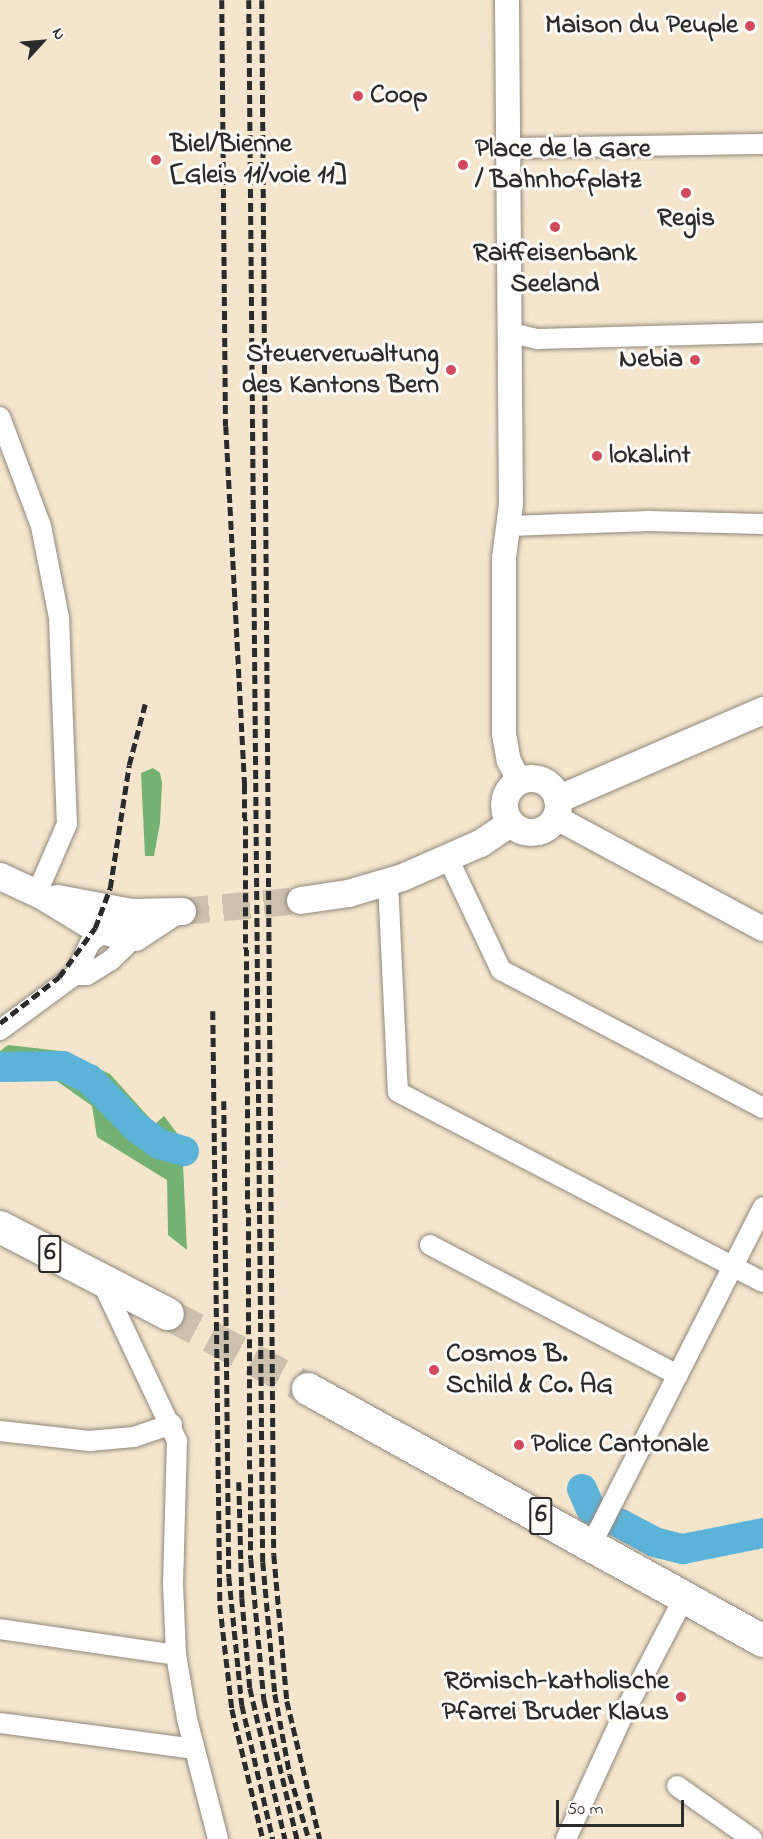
<!DOCTYPE html>
<html>
<head>
<meta charset="utf-8">
<style>
	body { margin:0 }
	#map { position:relative; width:763px; height:1839px; overflow:hidden; background:#f6e5cd; font-family:"Indie Flower",sans-serif }
	div>[style] { position:absolute }
	.forest>* { inset:0; background:#73b273 }
	.river>* { height:30px; margin:-15px; padding:0 15px; transform-origin:15px; border-radius:15px; background:#5cb3d9 }
	.secondary-tunnel>* { height:27px; margin-top:-13.5px; transform-origin:0; background:repeating-linear-gradient(90deg,#cdc0ad 0 27px,transparent 0 41px) }
	.primary-tunnel>* { height:32px; margin-top:-16px; transform-origin:0; background:repeating-linear-gradient(90deg,#cdc0ad 0 32px,transparent 0 48px) }
	.roads { filter:drop-shadow(0 0 2px #90887c) drop-shadow(0 0 2px #90887c) }
	.minor>* { height:20px; margin:-10px; padding:0 10px; transform-origin:10px; border-radius:10px; background:#fff }
	.tertiary>* { height:24px; margin:-12px; padding:0 12px; transform-origin:12px; border-radius:12px; background:#fff }
	.secondary>* { height:27px; margin:-13.5px; padding:0 13.5px; transform-origin:13.5px; border-radius:13.5px; background:#fff }
	.secondary>.ring { margin:-13.5px; padding:0; box-sizing:content-box; background:none; border:27px solid #fff; border-radius:50% }
	.primary>* { height:32px; margin:-16px; padding:0 16px; transform-origin:16px; border-radius:16px; background:#fff }
	.rail>* { height:4.5px; margin-top:-2.25px; transform-origin:0; background:repeating-linear-gradient(90deg,#2b2b2b 0 9px,transparent 0 13.5px) }
	.dots>* { width:16px; height:16px; translate:-50% -50%; box-sizing:border-box; border:3px solid #fdfcf7; border-radius:50% }
	span { translate:-50% -50%; white-space:nowrap; text-align:center; line-height:1.15; -webkit-text-stroke:6px #fdfcf7; paint-order:stroke }
	.shield-label span { padding:2px 4px; background:#fdfcf7; border:2px solid; border-radius:4px; -webkit-text-stroke-width:0 }
	.shield-label { font-size:26px; color:#2b2b2b; font-weight:700 }
	.poi-label { font-size:27px; color:#2b2b2b; font-weight:700 }
	.right { translate:-100% -50%; text-align:right }
	.left { translate:0 -50%; text-align:left }
	.north { position:absolute; left:12px; top:12px; width:60px; height:60px; -webkit-text-stroke:4px #fdfcf7; paint-order:stroke; rotate:64deg; font-size:16px; font-weight:700; line-height:24px; text-align:center; color:#2b2b2b }
	.north::after { content:''; display:block; margin:auto; width:21px; height:27px; background:#2b2b2b; clip-path:polygon(50% 0,100% 100%,50% 72%,0 100%) }
	.scale { position:absolute; left:556px; top:1800px; width:128px; height:27px; box-sizing:border-box; border:3px solid #2b2b2b; border-top:0; padding-left:8px; font-size:18px; line-height:21px; white-space:nowrap; color:#2b2b2b; -webkit-text-stroke:4px #fdfcf7; paint-order:stroke }
</style>
</head>
<body>
<div id="map">
	<div class="forest">
		<div style="clip-path:polygon(153px 768px,160px 773px,162px 783px,160px 823px,154px 856px,145px 856px,141px 773px)"></div>
		<div style="clip-path:polygon(8px 1045px,61px 1051px,110px 1074px,155px 1124px,164px 1116px,180px 1137px,173px 1158px,183px 1164px,187px 1250px,168px 1235px,167px 1180px,97px 1137px,92px 1106px,47px 1074px,14px 1082px,0 1079px,0 1051px)"></div>
	</div>
	<div class="river">
		<div style="left:0;top:1067px;width:63px;rotate:-0.9deg"></div>
		<div style="left:63px;top:1066px;width:29px;rotate:27deg"></div>
		<div style="left:89px;top:1079px;width:67px;rotate:45.6deg"></div>
		<div style="left:136px;top:1127px;width:29px;rotate:36deg"></div>
		<div style="left:159px;top:1144px;width:26px;rotate:16deg"></div>
		<div style="left:582px;top:1489px;width:22px;rotate:66deg"></div>
		<div style="left:619px;top:1523px;width:40px;rotate:28deg"></div>
		<div style="left:654px;top:1542px;width:30px;rotate:14deg"></div>
		<div style="left:683px;top:1549px;width:82px;rotate:-11.3deg"></div>
	</div>
	<div class="secondary-tunnel">
		<div style="left:182px;top:911px;width:119px;rotate:-5.3deg"></div>
	</div>
	<div class="primary-tunnel">
		<div style="left:168px;top:1314px;width:159px;rotate:28.2deg"></div>
	</div>
	<div class="roads">
		<div class="minor">
			<div style="left:508px;top:148px;width:255px;rotate:-0.9deg"></div>
			<div style="left:511px;top:333px;width:28px;rotate:13deg"></div>
			<div style="left:538px;top:339px;width:225px;rotate:-1.5deg"></div>
			<div style="left:0;top:417px;width:116px;rotate:69.4deg"></div>
			<div style="left:41px;top:526px;width:94px;rotate:78.9deg"></div>
			<div style="left:59px;top:618px;width:206px;rotate:87.8deg"></div>
			<div style="left:67px;top:824px;width:75px;rotate:113.5deg"></div>
			<div style="left:509px;top:526px;width:140px;rotate:-2deg"></div>
			<div style="left:649px;top:521px;width:114px;rotate:1.5deg"></div>
			<div style="left:448px;top:858px;width:124px;rotate:64.7deg"></div>
			<div style="left:501px;top:970px;width:296px;rotate:27.8deg"></div>
			<div style="left:388px;top:882px;width:210px;rotate:87.3deg"></div>
			<div style="left:398px;top:1092px;width:411px;rotate:27.5deg"></div>
			<div style="left:75px;top:975px;width:12px"></div>
			<div style="left:87px;top:975px;width:28px;rotate:-32deg"></div>
			<div style="left:111px;top:960px;width:33px;rotate:-44deg"></div>
			<div style="left:0;top:1030px;width:93px;rotate:-36.3deg"></div>
			<div style="left:75px;top:975px;width:35px;rotate:-65deg"></div>
			<div style="left:90px;top:943px;width:28px;rotate:-39deg"></div>
			<div style="left:430px;top:1245px;width:280px;rotate:27.7deg"></div>
			<div style="left:101px;top:1280px;width:178px;rotate:64.7deg"></div>
			<div style="left:177px;top:1441px;width:142px;rotate:91.6deg"></div>
			<div style="left:173px;top:1583px;width:72px;rotate:87.6deg"></div>
			<div style="left:176px;top:1655px;width:65px;rotate:80.2deg"></div>
			<div style="left:187px;top:1719px;width:124px;rotate:75.5deg"></div>
			<div style="left:0;top:1431px;width:90px;rotate:6.4deg"></div>
			<div style="left:89px;top:1441px;width:45px;rotate:-5.1deg"></div>
			<div style="left:134px;top:1437px;width:40px;rotate:-18.9deg"></div>
			<div style="left:591px;top:1545px;width:379px;rotate:-63deg"></div>
			<div style="left:0;top:1629px;width:178px;rotate:8.4deg"></div>
			<div style="left:0;top:1723px;width:196px;rotate:7.6deg"></div>
			<div style="left:677px;top:1786px;width:92px;rotate:35.2deg"></div>
			<div style="left:566px;top:1839px;width:139px;rotate:-65.3deg"></div>
			<div style="left:624px;top:1713px;width:132px;rotate:-62.5deg"></div>
		</div>
		<div class="tertiary">
			<div style="left:507px;top:0;width:504px;rotate:89.55deg"></div>
			<div style="left:511px;top:504px;width:54px;rotate:97.4deg"></div>
			<div style="left:504px;top:558px;width:176px;rotate:90deg"></div>
			<div style="left:504px;top:734px;width:27px;rotate:80deg"></div>
			<div style="left:509px;top:761px;width:22px;rotate:63deg"></div>
			<div style="left:555px;top:817px;width:236px;rotate:28.3deg"></div>
		</div>
		<div class="secondary">
			<div class="ring" style="left:504px;top:778px;width:27px;height:27px"></div>
			<div style="left:557px;top:799px;width:224px;rotate:-23.4deg"></div>
			<div style="left:0;top:876px;width:45px;rotate:24.9deg"></div>
			<div style="left:41px;top:895px;width:63px;rotate:31.4deg"></div>
			<div style="left:95px;top:928px;width:26px;rotate:16deg"></div>
			<div style="left:120px;top:935px;width:15px;rotate:8deg"></div>
			<div style="left:135px;top:937px;width:45px;rotate:-33.3deg"></div>
			<div style="left:57px;top:898px;width:76px;rotate:10.6deg"></div>
			<div style="left:132px;top:912px;width:50px;rotate:-1.1deg"></div>
			<div style="left:300px;top:900px;width:49px;rotate:-8.3deg"></div>
			<div style="left:348px;top:893px;width:56px;rotate:-16.5deg"></div>
			<div style="left:402px;top:877px;width:85px;rotate:-23.6deg"></div>
			<div style="left:480px;top:843px;width:36px;rotate:-34deg"></div>
		</div>
		<div class="primary">
			<div style="left:0;top:1227px;width:189px;rotate:27.4deg"></div>
			<div style="left:308px;top:1389px;width:520px;rotate:28.98deg"></div>
		</div>
	</div>
	<div class="rail">
		<div style="left:222px;top:0;width:426px;rotate:89.5deg"></div>
		<div style="left:226px;top:426px;width:360px;rotate:87deg"></div>
		<div style="left:245px;top:785px;width:774px;rotate:89.56deg"></div>
		<div style="left:251px;top:1559px;width:141px;rotate:84.7deg"></div>
		<div style="left:264px;top:1699px;width:144px;rotate:76.7deg"></div>
		<div style="left:249px;top:0;width:1562px;rotate:89.49deg"></div>
		<div style="left:263px;top:1562px;width:133px;rotate:84.8deg"></div>
		<div style="left:275px;top:1694px;width:82px;rotate:79.5deg"></div>
		<div style="left:290px;top:1775px;width:67px;rotate:73.5deg"></div>
		<div style="left:262px;top:0;width:1555px;rotate:89.56deg"></div>
		<div style="left:274px;top:1555px;width:147px;rotate:84.9deg"></div>
		<div style="left:287px;top:1701px;width:142px;rotate:76.6deg"></div>
		<div style="left:213px;top:1011px;width:594px;rotate:89.32deg"></div>
		<div style="left:220px;top:1605px;width:105px;rotate:83.4deg"></div>
		<div style="left:232px;top:1709px;width:134px;rotate:76.6deg"></div>
		<div style="left:0;top:1023px;width:75px;rotate:-37.9deg"></div>
		<div style="left:59px;top:977px;width:61px;rotate:-53.7deg"></div>
		<div style="left:95px;top:928px;width:43px;rotate:-69.4deg"></div>
		<div style="left:110px;top:888px;width:124px;rotate:-81.2deg"></div>
		<div style="left:129px;top:765px;width:63px;rotate:-75.3deg"></div>
		<div style="left:224px;top:1101px;width:476px;rotate:89.4deg"></div>
		<div style="left:229px;top:1577px;width:129px;rotate:84.2deg"></div>
		<div style="left:242px;top:1705px;width:138px;rotate:77deg"></div>
		<div style="left:239px;top:1482px;width:116px;rotate:88.5deg"></div>
		<div style="left:242px;top:1598px;width:90px;rotate:84.9deg"></div>
		<div style="left:250px;top:1688px;width:155px;rotate:76.9deg"></div>
	</div>
	<div class="dots">
		<div style="left:750px;top:26px;background:#d1495b"></div>
		<div style="left:358px;top:96px;background:#d1495b"></div>
		<div style="left:156px;top:160px;background:#d1495b"></div>
		<div style="left:463px;top:165px;background:#d1495b"></div>
		<div style="left:686px;top:193px;background:#d1495b"></div>
		<div style="left:555px;top:227px;background:#d1495b"></div>
		<div style="left:695px;top:360px;background:#d1495b"></div>
		<div style="left:451px;top:370px;background:#d1495b"></div>
		<div style="left:597px;top:456px;background:#d1495b"></div>
		<div style="left:434px;top:1370px;background:#d1495b"></div>
		<div style="left:519px;top:1445px;background:#d1495b"></div>
		<div style="left:681px;top:1697px;background:#d1495b"></div>
	</div>
	<div class="shield-label">
		<span style="left:50px;top:1254px">6</span>
		<span style="left:541px;top:1516px">6</span>
	</div>
	<div class="poi-label">
		<span class="right" style="left:738px;top:26px">Maison du Peuple</span>
		<span class="left" style="left:370px;top:96px">Coop</span>
		<span class="left" style="left:170px;top:160px">Biel/Bienne<br>[Gleis 11/voie 11]</span>
		<span class="left" style="left:475px;top:165px">Place de la Gare<br>/ Bahnhofplatz</span>
		<span style="left:686px;top:219px">Regis</span>
		<span style="left:555px;top:269px">Raiffeisenbank<br>Seeland</span>
		<span class="right" style="left:439px;top:370px">Steuerverwaltung<br>des Kantons Bern</span>
		<span class="right" style="left:683px;top:360px">Nebia</span>
		<span class="left" style="left:609px;top:456px">lokal.int</span>
		<span class="left" style="left:446px;top:1370px">Cosmos B.<br>Schild &amp; Co. AG</span>
		<span class="left" style="left:531px;top:1445px">Police Cantonale</span>
		<span class="right" style="left:669px;top:1697px">Römisch-katholische<br>Pfarrei Bruder Klaus</span>
	</div>
	<div class="north">N</div>
	<div class="scale">50 m</div>
</div>
</body>
</html>
